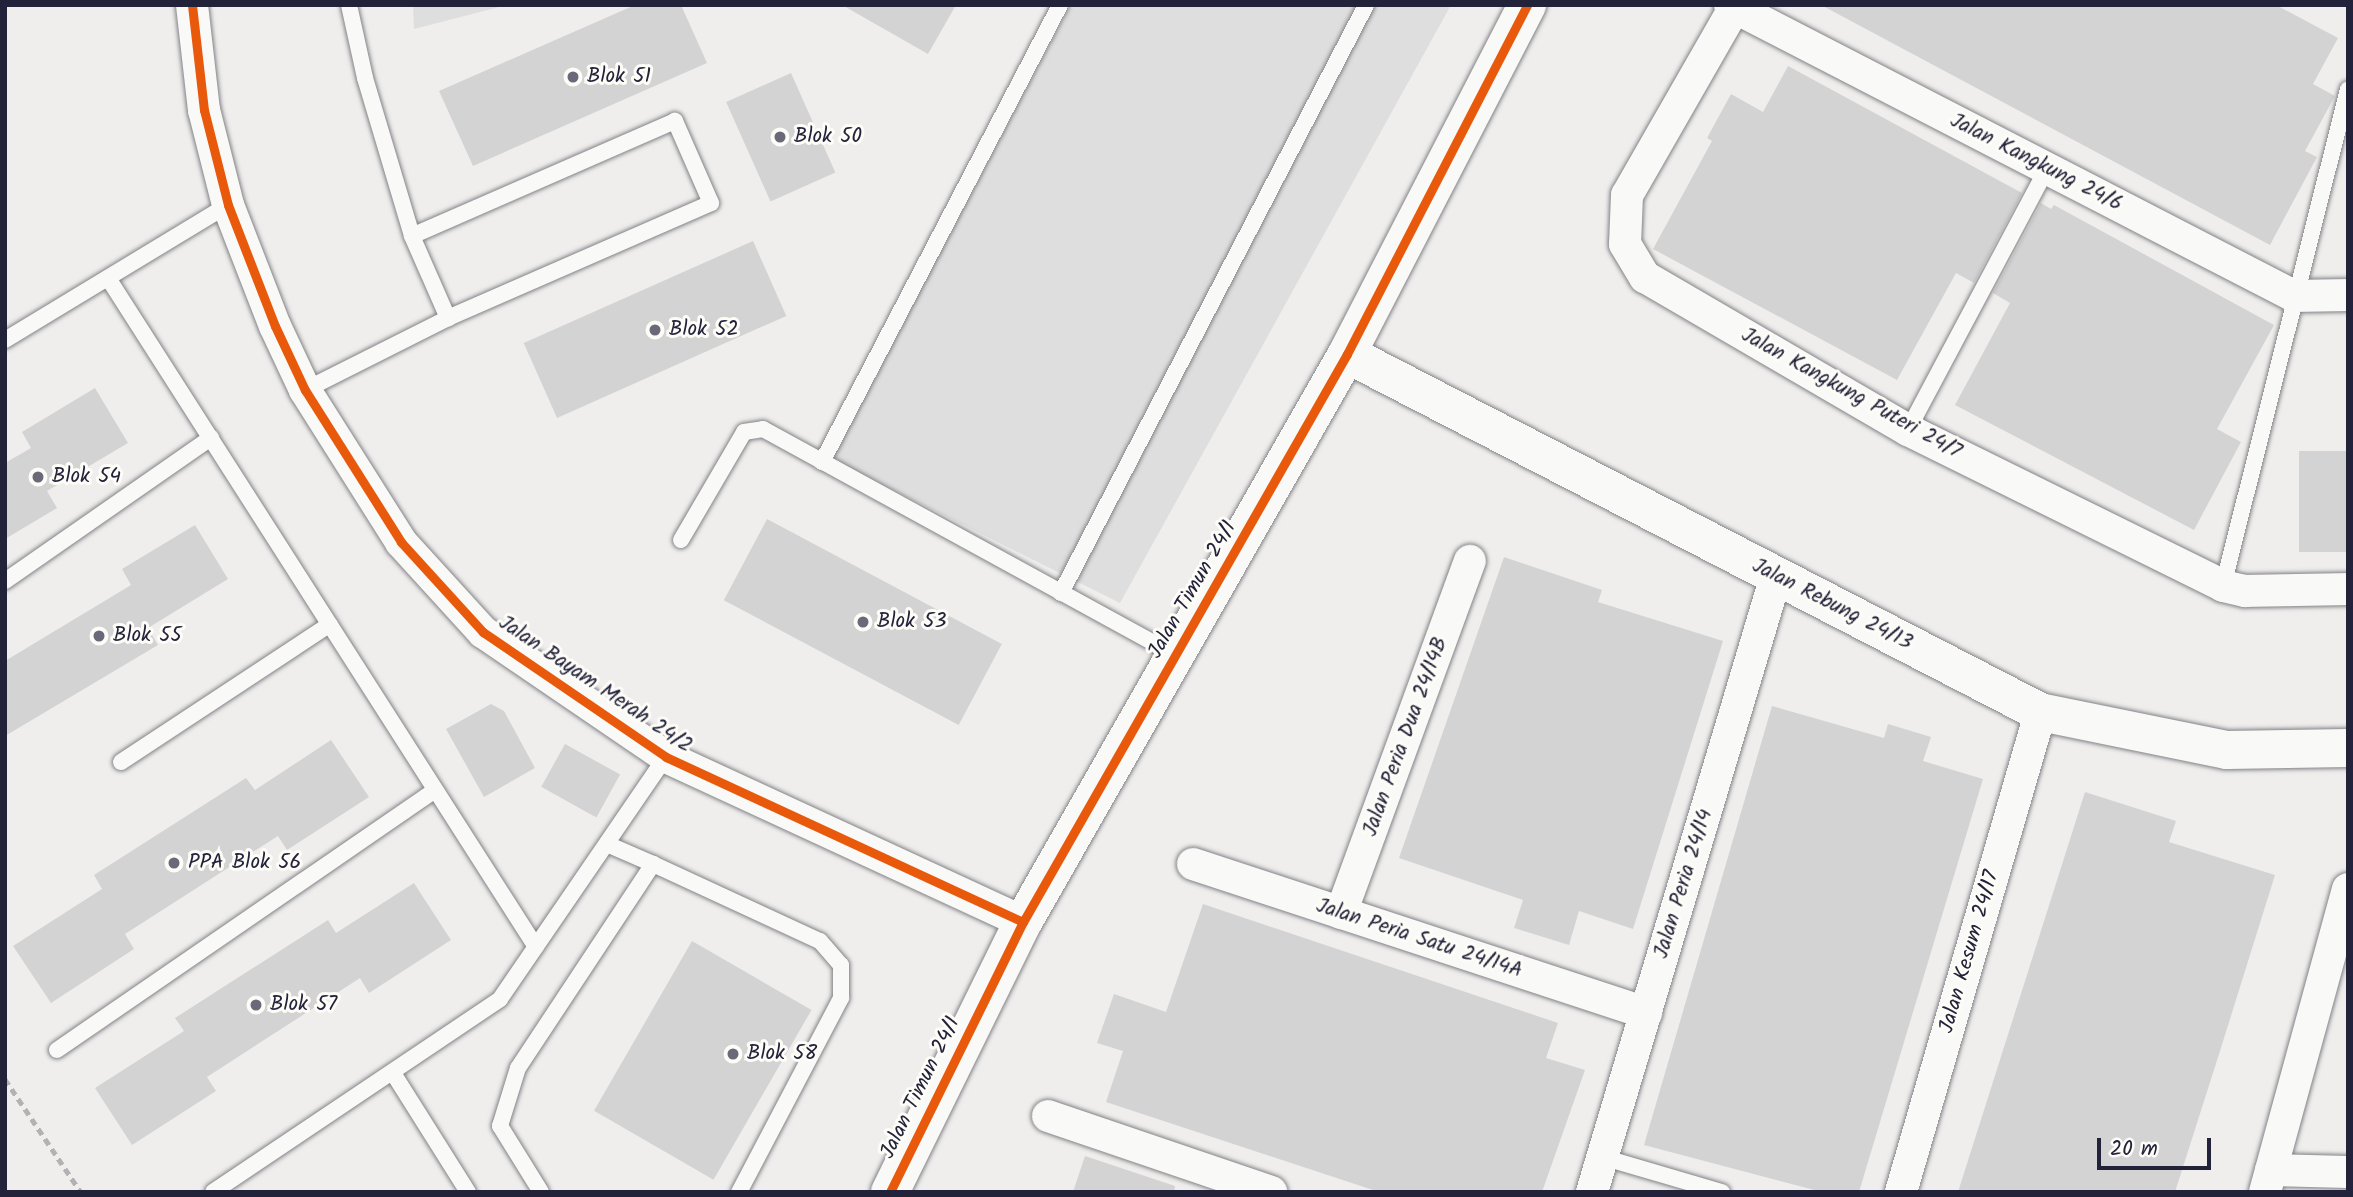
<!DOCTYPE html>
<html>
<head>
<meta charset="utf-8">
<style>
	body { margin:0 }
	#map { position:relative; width:2353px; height:1197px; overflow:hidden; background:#efeeed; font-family:Kalam,sans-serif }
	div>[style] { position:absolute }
	.built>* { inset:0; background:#dfdede }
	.building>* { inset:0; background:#d4d3d4; transform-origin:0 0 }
	.path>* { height:4.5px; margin-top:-2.25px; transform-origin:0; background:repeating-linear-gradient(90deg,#b2b2b4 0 7px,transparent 0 12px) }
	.roads { filter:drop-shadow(0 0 2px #838287) drop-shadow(0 0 2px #838287) }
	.lane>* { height:16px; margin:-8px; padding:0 8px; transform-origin:8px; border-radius:8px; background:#f9f9f7 }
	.street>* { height:32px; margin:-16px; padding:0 16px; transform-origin:16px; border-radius:16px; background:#f9f9f7 }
	.secondary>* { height:38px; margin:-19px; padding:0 19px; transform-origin:19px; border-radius:19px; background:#f9f9f7 }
	.cycleway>* { height:9px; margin:-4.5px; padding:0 4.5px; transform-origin:4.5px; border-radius:4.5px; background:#e8590c }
	.dots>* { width:19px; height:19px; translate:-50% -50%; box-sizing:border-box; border:4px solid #fdfcf7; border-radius:50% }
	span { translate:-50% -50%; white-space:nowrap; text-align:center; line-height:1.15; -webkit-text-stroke:6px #fdfcf7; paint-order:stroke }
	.poi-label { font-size:21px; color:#22223b }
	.left { translate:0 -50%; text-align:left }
	.street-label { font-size:21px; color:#22223b }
	.frame { position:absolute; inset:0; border:7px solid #22223b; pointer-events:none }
	.scale { position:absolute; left:2097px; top:1138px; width:114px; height:32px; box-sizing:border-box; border:4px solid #22223b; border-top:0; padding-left:9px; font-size:21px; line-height:24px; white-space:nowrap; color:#22223b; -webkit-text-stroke:5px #fdfcf7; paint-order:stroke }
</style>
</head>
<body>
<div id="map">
	<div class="built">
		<div style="clip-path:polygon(413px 5px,507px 5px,414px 29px)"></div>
		<div style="clip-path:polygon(1071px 5px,1451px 5px,1120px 603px,831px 459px)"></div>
	</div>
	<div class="building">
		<div style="clip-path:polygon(635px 5px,681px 5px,707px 63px,473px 166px,439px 91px)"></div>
		<div style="clip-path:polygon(842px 5px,956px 5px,928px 54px)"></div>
		<div style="clip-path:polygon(1821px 5px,2276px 5px,2338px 38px,2313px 84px,2335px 96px,2305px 151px,2317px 157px,2270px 245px)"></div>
		<div style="clip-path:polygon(1788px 66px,2022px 193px,1974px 283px,1956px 273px,1897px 380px,1653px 249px,1712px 141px,1707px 138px,1731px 94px,1763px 112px)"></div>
		<div style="left:791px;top:73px;width:109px;height:71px;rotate:66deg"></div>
		<div style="clip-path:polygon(2041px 203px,2051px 209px,2054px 205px,2274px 325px,2217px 429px,2241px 442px,2194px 530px,1955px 405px,2010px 303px,1993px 293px)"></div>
		<div style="left:753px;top:241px;width:82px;height:251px;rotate:66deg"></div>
		<div style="clip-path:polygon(95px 388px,128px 443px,47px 491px,57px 508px,5px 539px,5px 463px,31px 448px,22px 432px)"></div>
		<div style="left:2299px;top:451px;width:49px;height:101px"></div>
		<div style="left:767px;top:519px;width:266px;height:92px;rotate:28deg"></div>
		<div style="clip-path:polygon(195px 525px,228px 579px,148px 628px,158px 645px,5px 736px,5px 661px,131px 585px,122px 569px)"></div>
		<div style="clip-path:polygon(1504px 557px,1602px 590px,1598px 602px,1723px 641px,1633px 929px,1579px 911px,1569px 945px,1514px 928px,1523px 900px,1399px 858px)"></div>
		<div style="clip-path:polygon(491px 704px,504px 711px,535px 768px,484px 797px,446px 729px)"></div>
		<div style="clip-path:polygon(1772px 706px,1884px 738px,1888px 724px,1931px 737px,1923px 761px,1983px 779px,1859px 1192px,1822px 1192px,1644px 1145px)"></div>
		<div style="clip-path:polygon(331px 740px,369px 797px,287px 850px,278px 836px,125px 934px,134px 949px,51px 1003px,13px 946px,102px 889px,94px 875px,246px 778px,255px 790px)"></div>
		<div style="left:565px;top:744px;width:63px;height:49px;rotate:29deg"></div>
		<div style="clip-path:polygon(2085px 792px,2176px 821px,2169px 842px,2275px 875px,2220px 1051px,2175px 1192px,1958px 1192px)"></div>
		<div style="clip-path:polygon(414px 883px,451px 940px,369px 993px,360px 978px,207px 1077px,216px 1091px,132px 1145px,95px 1088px,184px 1031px,175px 1018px,328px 920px,336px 933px)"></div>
		<div style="clip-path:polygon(1203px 904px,1558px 1023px,1546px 1058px,1585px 1070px,1542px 1192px,1379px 1192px,1106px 1102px,1123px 1051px,1097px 1043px,1114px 994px,1166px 1012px)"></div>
		<div style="left:692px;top:941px;width:138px;height:196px;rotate:30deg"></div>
		<div style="clip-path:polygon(1085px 1156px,1175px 1186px,1174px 1192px,1073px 1192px)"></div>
	</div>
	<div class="path">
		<div style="left:5px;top:1079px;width:136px;rotate:56.1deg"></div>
	</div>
	<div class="roads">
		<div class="lane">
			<div style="left:349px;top:5px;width:75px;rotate:77.6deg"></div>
			<div style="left:365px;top:78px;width:165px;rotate:73.4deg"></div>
			<div style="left:412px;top:236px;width:90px;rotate:66.3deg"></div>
			<div style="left:108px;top:278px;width:794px;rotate:57.39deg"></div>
			<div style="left:5px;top:340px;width:261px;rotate:-31.2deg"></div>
			<div style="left:305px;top:390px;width:160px;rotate:-26.7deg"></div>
			<div style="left:448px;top:318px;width:287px;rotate:-23.6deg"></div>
			<div style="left:711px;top:203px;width:90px;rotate:-113.7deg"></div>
			<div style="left:675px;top:121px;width:287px;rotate:156.4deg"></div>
			<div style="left:1908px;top:430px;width:296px;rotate:-62deg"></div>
			<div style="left:822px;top:462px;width:515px;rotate:-62.49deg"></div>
			<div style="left:681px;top:540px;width:125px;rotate:-59.7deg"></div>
			<div style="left:744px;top:432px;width:19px;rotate:-9deg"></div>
			<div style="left:763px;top:429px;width:471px;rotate:28.7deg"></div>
			<div style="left:5px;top:581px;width:251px;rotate:-34.8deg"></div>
			<div style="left:2223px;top:586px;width:512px;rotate:-75.88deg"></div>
			<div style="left:1061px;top:593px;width:662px;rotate:-62.58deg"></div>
			<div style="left:121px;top:762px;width:250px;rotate:-33.4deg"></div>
			<div style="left:607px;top:844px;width:50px;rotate:23.5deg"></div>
			<div style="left:57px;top:1050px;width:459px;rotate:-34.5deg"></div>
			<div style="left:393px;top:1073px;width:141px;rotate:57.8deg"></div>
			<div style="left:1602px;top:1157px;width:125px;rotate:16.3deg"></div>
			<div style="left:213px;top:1192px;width:346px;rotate:-33.9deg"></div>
			<div style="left:500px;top:999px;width:293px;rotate:-55.6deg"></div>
			<div style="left:541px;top:1192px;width:78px;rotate:-121.8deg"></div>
			<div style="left:500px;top:1126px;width:61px;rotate:-72.8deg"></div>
			<div style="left:518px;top:1068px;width:245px;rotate:-56.5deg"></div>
			<div style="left:653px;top:864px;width:184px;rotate:24.8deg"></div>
			<div style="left:820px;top:941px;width:32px;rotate:49deg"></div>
			<div style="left:841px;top:965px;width:33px;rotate:90deg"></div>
			<div style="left:841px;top:998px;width:219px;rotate:117.7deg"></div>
		</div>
		<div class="street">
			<div style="left:192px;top:5px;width:106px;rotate:83.5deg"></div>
			<div style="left:204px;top:110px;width:98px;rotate:75.8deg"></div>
			<div style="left:228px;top:205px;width:130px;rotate:68.8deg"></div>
			<div style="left:275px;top:326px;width:71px;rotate:64.9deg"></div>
			<div style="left:305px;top:390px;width:180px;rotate:57.7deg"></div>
			<div style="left:401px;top:542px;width:122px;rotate:47.7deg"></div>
			<div style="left:483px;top:632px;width:222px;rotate:34.3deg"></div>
			<div style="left:666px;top:757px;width:393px;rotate:24.8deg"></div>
			<div style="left:1730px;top:5px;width:635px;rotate:27.29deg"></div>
			<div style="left:2294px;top:296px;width:54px;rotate:-1.1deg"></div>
			<div style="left:1736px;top:5px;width:219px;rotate:119.8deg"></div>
			<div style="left:1627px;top:195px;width:49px;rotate:92.3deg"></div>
			<div style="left:1625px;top:244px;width:39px;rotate:59deg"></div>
			<div style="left:1645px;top:277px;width:304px;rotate:30.2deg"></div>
			<div style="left:1908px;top:430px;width:352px;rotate:26.3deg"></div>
			<div style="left:2223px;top:586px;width:23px;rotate:13deg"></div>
			<div style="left:2245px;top:591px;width:103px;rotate:-1.1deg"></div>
			<div style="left:1193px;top:864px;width:477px;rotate:18.2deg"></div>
			<div style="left:1341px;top:913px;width:375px;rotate:-69.9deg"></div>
			<div style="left:1048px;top:1116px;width:236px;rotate:18.8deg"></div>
			<div style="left:2271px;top:1170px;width:77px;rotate:1.5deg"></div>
			<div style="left:1592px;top:1192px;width:643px;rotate:-73.37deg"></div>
			<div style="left:1901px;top:1192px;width:500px;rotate:-73.8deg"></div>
			<div style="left:2265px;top:1192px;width:314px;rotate:-74.7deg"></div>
		</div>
		<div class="secondary">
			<div style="left:1347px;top:354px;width:780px;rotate:27.32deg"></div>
			<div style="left:2040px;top:712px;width:191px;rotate:11.5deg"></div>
			<div style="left:2227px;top:750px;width:121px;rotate:-0.9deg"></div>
			<div style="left:890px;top:1192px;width:301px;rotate:-63.8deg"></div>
			<div style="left:1023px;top:922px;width:654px;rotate:-60.3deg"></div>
			<div style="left:1347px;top:354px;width:393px;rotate:-62.7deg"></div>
		</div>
	</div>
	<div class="cycleway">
		<div style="left:192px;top:5px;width:106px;rotate:83.5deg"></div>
		<div style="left:204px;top:110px;width:98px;rotate:75.8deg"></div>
		<div style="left:228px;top:205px;width:130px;rotate:68.8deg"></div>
		<div style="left:275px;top:326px;width:71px;rotate:64.9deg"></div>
		<div style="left:305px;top:390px;width:180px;rotate:57.7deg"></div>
		<div style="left:401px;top:542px;width:122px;rotate:47.7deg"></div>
		<div style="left:483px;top:632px;width:222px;rotate:34.3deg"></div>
		<div style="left:666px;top:757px;width:393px;rotate:24.8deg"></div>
		<div style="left:890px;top:1192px;width:301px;rotate:-63.8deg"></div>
		<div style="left:1023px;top:922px;width:654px;rotate:-60.3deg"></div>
		<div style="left:1347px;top:354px;width:393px;rotate:-62.7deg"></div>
	</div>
	<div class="dots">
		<div style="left:573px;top:77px;background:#6a6979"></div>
		<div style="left:780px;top:137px;background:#6a6979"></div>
		<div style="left:655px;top:330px;background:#6a6979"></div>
		<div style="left:38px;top:477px;background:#6a6979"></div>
		<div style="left:863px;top:622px;background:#6a6979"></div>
		<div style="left:99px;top:636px;background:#6a6979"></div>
		<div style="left:174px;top:863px;background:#6a6979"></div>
		<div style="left:256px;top:1005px;background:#6a6979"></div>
		<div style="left:733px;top:1054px;background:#6a6979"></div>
	</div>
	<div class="poi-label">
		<span class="left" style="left:587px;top:77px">Blok 51</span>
		<span class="left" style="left:794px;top:137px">Blok 50</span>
		<span class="left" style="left:669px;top:330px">Blok 52</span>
		<span class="left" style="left:52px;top:477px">Blok 54</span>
		<span class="left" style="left:877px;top:622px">Blok 53</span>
		<span class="left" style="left:113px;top:636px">Blok 55</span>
		<span class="left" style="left:188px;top:863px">PPA Blok 56</span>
		<span class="left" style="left:270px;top:1005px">Blok 57</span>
		<span class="left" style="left:747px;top:1054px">Blok 58</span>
	</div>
	<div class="street-label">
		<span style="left:2036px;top:163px;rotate:27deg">Jalan Kangkung 24/6</span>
		<span style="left:1851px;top:394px;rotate:29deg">Jalan Kangkung Puteri 24/7</span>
		<span style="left:1193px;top:590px;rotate:-60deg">Jalan Timun 24/1</span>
		<span style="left:1832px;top:605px;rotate:27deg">Jalan Rebung 24/13</span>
		<span style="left:595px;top:685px;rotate:34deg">Jalan Bayam Merah 24/2</span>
		<span style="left:1406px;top:737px;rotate:-70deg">Jalan Peria Dua 24/14B</span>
		<span style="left:1684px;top:884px;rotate:-73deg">Jalan Peria 24/14</span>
		<span style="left:1419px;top:939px;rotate:18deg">Jalan Peria Satu 24/14A</span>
		<span style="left:1970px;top:952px;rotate:-74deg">Jalan Kesum 24/17</span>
		<span style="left:921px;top:1088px;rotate:-64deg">Jalan Timun 24/1</span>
	</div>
	<div class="frame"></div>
	<div class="scale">20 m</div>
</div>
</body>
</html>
